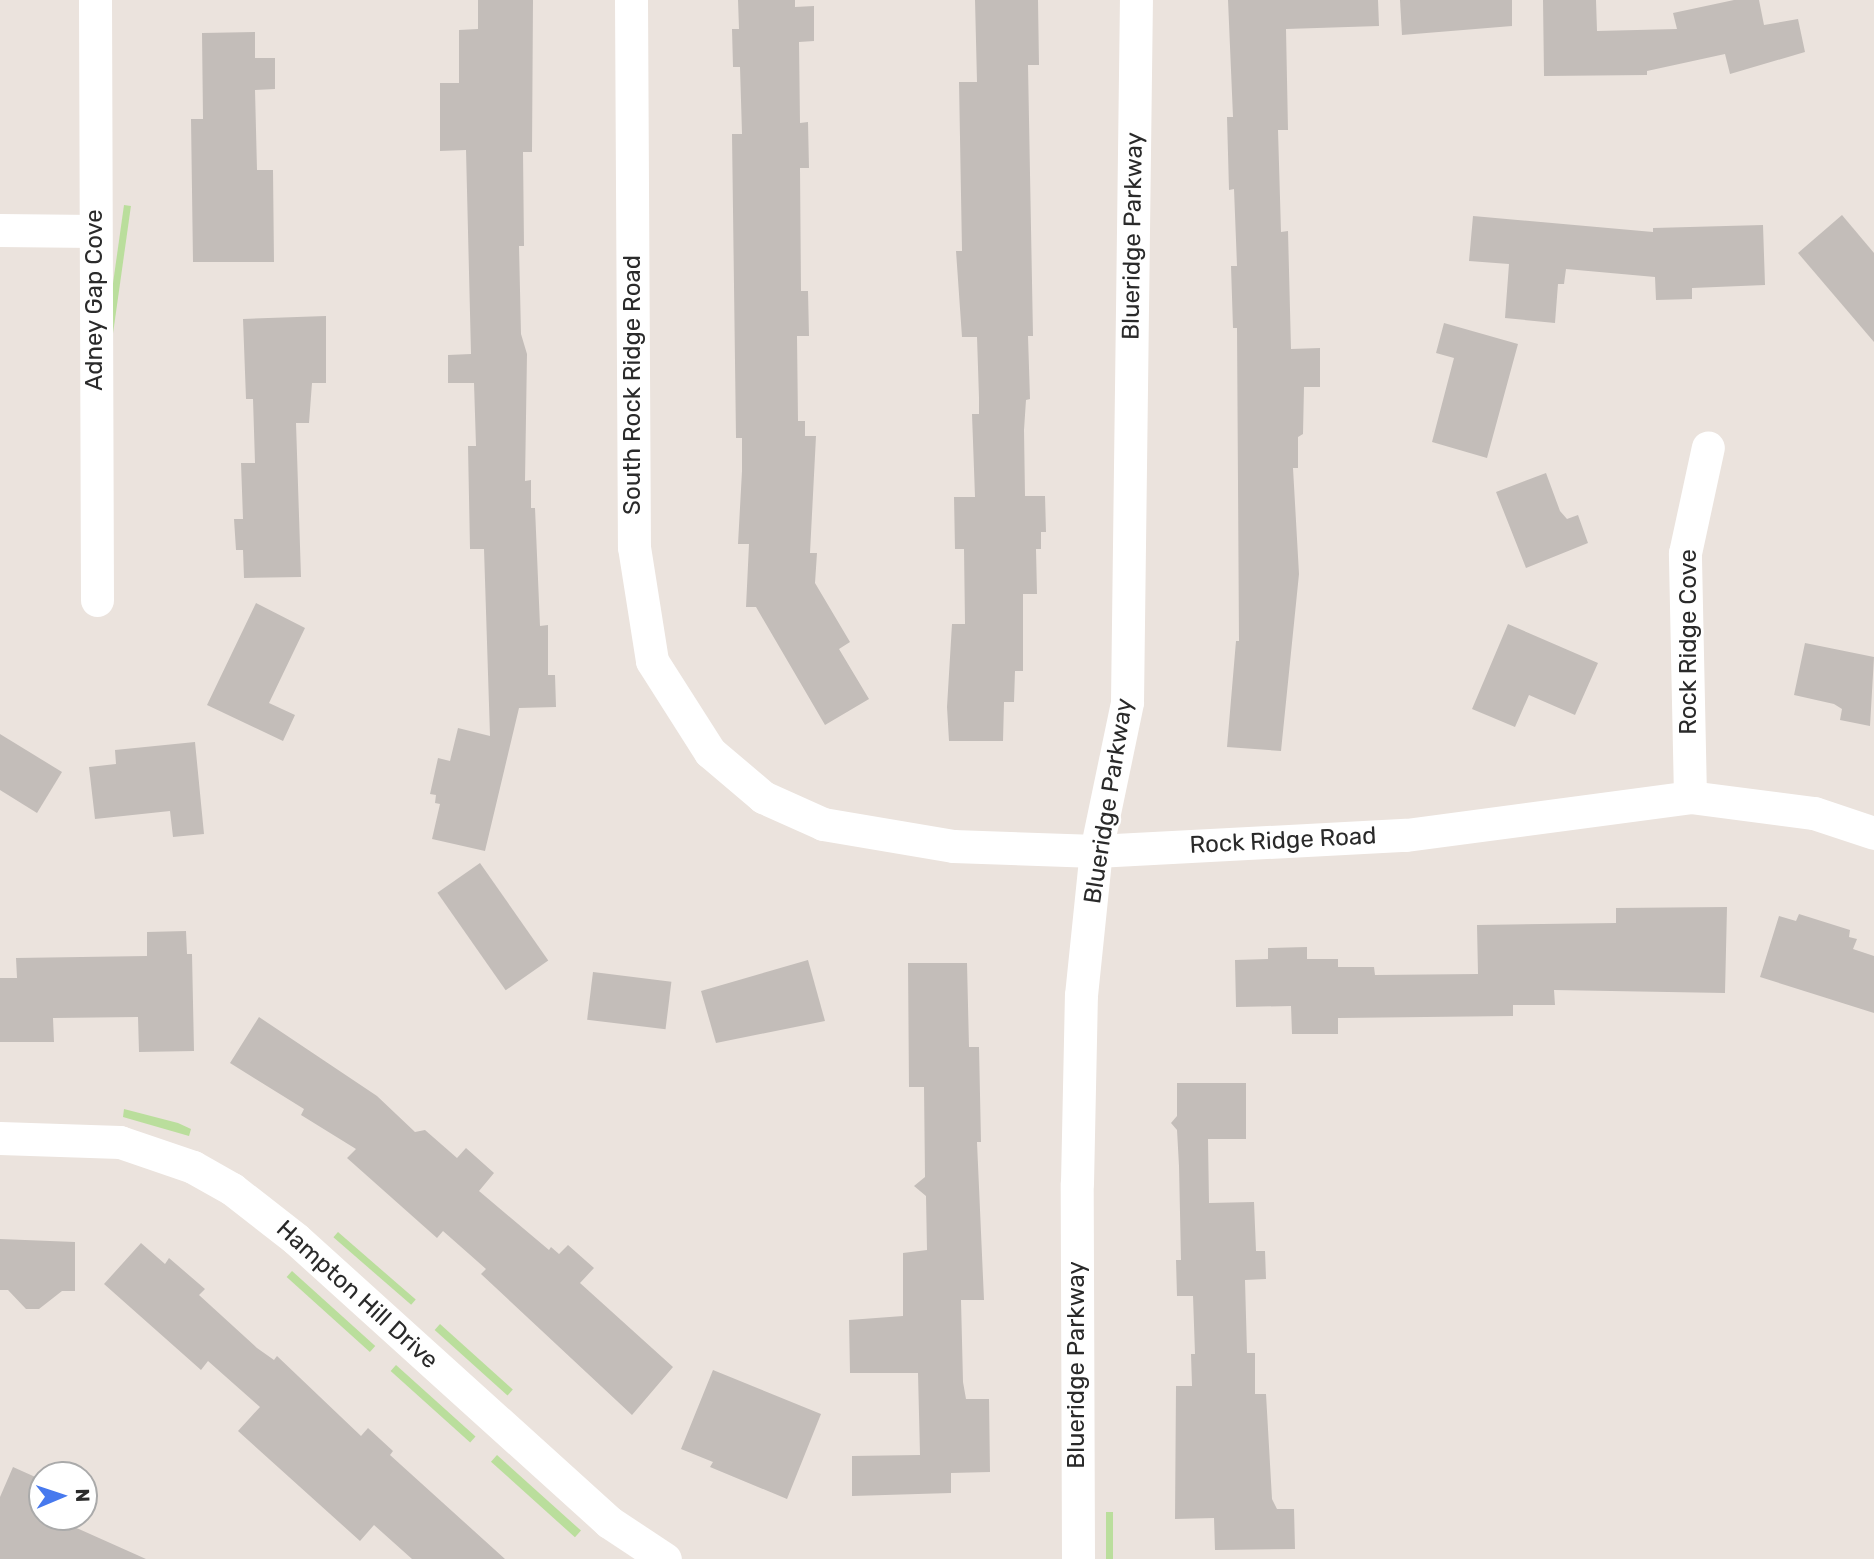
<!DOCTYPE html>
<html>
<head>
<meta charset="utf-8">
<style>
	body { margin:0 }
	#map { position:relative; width:1874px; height:1559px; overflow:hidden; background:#ebe3dd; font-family:Rubik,sans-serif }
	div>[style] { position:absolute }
	.green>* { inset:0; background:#bade9c; transform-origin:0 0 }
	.building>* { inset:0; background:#c3bdb9; transform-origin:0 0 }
	.minor>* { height:33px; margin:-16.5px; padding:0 16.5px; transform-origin:16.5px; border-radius:16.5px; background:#fff }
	span { translate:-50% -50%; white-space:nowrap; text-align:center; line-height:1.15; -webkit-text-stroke:5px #fff; paint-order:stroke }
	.street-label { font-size:24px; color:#2a2a2a }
	.north { position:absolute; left:28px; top:1461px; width:70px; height:70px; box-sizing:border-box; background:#fff; border:2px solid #aaa; border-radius:50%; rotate:88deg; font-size:19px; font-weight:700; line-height:28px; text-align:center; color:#2a2a2a }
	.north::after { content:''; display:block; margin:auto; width:24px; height:32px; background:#4779ee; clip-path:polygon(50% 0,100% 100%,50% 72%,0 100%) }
</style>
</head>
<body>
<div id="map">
	<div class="green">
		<div style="left:124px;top:205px;width:7px;height:195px;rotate:8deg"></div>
		<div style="clip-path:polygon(124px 1109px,178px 1123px,191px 1129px,189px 1136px,123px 1117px)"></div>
		<div style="left:338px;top:1232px;width:103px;height:7px;rotate:41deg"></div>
		<div style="left:292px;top:1271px;width:112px;height:8px;rotate:42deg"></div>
		<div style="left:440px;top:1324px;width:98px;height:8px;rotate:42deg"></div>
		<div style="left:396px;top:1365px;width:107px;height:8px;rotate:42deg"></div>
		<div style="left:497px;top:1455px;width:113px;height:9px;rotate:42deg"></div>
		<div style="left:1106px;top:1512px;width:7px;height:47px"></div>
	</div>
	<div class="building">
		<div style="clip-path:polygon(478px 0,533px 0,532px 152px,523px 152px,524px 246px,519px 246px,521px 334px,527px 354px,525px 481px,531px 480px,531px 508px,535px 508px,540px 626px,548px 625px,548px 675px,555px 675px,556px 707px,519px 708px,485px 851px,432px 839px,440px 804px,435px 803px,436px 795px,430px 794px,438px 758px,450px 761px,458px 728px,490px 736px,484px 549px,470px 549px,468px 446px,476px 446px,474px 383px,448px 383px,448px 355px,471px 354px,466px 150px,440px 151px,440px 83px,459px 83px,459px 30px,478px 29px)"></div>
		<div style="clip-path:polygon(738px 0,795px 0,795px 7px,814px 6px,814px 41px,799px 42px,800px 123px,808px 122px,809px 168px,800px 168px,801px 291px,808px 291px,809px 336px,797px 336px,798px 421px,805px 421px,805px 436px,816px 436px,810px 553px,817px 553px,815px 583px,850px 642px,839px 649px,869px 699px,825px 725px,756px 607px,746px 607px,749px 544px,738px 544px,742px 471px,742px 438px,736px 438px,732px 134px,742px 134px,740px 67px,733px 67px,732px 29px,739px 29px)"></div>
		<div style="clip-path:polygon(975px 0,1038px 0,1039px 65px,1028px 65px,1033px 336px,1028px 336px,1030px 399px,1026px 400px,1024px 430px,1025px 496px,1045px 496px,1046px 532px,1041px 532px,1041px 549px,1036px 549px,1037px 594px,1023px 594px,1023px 671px,1015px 671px,1014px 702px,1004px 702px,1003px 741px,949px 741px,947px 707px,952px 624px,965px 624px,964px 549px,955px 549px,954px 497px,975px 497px,972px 414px,979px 414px,979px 398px,977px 337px,962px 337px,956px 251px,962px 251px,959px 82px,977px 82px)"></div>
		<div style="clip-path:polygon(1228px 0,1378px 0,1379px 26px,1286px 29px,1288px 130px,1278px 130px,1281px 232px,1288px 231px,1291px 349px,1320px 348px,1320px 387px,1304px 387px,1303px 434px,1298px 437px,1298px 468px,1293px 468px,1299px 574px,1281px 751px,1227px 747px,1236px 641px,1239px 641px,1237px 328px,1233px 328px,1231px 266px,1237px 266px,1234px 189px,1229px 190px,1227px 117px,1233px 117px)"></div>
		<div style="clip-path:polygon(1400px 0,1512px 0,1512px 26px,1402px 35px)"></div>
		<div style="clip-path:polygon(1543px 0,1596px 0,1597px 31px,1677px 29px,1673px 13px,1734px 0,1759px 0,1764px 25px,1798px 19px,1805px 52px,1730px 74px,1725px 54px,1647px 71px,1647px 75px,1544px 76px)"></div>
		<div style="clip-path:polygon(255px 32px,255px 58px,275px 58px,275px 89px,255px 90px,257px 170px,273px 170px,274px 262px,193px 262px,191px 119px,203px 119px,202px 33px)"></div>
		<div style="clip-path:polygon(1842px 215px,1874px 253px,1874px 342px,1798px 253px)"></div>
		<div style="clip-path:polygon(1473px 216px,1653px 232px,1653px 228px,1763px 225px,1765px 285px,1692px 288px,1692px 299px,1656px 300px,1655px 277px,1566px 269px,1564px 284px,1558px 284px,1555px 323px,1505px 318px,1509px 264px,1469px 261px)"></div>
		<div style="clip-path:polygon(326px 316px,326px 383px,312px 383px,309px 423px,296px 423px,301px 577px,244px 578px,243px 550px,236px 550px,234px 519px,243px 519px,241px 463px,255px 463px,253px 399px,246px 399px,243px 319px)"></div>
		<div style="clip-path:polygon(1444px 323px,1518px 344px,1487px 458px,1432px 442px,1454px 358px,1436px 353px)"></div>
		<div style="clip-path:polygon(1546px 473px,1560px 511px,1567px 519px,1578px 515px,1588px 543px,1526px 568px,1496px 492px)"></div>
		<div style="clip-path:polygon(256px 603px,305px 628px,269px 703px,295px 715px,283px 741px,207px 705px)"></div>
		<div style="clip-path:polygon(1508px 624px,1598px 663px,1575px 715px,1529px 695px,1515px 727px,1472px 709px)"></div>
		<div style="clip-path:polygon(1805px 643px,1874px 657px,1870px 726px,1840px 720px,1842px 709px,1834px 704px,1794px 695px)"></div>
		<div style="clip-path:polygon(0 734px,62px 772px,37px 813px,0 790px)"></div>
		<div style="clip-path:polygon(195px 742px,204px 834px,173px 837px,170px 811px,95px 819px,89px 767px,116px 764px,115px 750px)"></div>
		<div style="left:480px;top:863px;width:119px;height:52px;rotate:55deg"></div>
		<div style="clip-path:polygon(1727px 907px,1725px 993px,1554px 990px,1555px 1005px,1513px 1005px,1513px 1016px,1338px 1018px,1338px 1034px,1292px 1034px,1291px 1006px,1236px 1007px,1235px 960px,1268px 959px,1268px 948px,1307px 947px,1307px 959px,1338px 959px,1338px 967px,1374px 967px,1375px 975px,1478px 974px,1477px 925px,1616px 923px,1616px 908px)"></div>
		<div style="clip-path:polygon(1799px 914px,1850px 930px,1849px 937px,1857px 939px,1853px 949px,1874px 956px,1874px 1013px,1760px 977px,1779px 916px,1796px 921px)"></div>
		<div style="clip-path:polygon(186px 931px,187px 954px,192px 954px,194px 1051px,139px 1052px,138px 1017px,53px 1018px,54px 1042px,0 1042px,0 978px,17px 978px,16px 958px,147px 956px,147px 932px)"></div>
		<div style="clip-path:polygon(808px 960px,825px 1021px,716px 1043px,701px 991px)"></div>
		<div style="clip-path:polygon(908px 963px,967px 963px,969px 1047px,979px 1047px,981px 1142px,977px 1142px,984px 1300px,961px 1300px,963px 1382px,966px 1399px,989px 1399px,990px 1472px,951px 1473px,951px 1493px,852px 1496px,852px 1456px,920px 1455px,918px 1373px,850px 1373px,849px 1320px,903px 1316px,903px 1253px,927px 1250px,926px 1196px,914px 1186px,925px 1177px,924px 1087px,909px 1087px)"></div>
		<div style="left:593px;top:972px;width:79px;height:48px;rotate:7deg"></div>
		<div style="clip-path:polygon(259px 1017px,377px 1096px,415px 1132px,425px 1130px,457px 1158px,466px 1148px,494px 1173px,479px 1191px,549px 1250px,551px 1247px,559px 1254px,568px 1245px,594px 1268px,580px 1283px,673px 1367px,632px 1415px,481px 1274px,486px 1269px,443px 1231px,437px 1238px,347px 1158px,356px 1149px,301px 1115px,304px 1109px,230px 1063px)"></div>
		<div style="clip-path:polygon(1177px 1083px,1246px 1083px,1246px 1139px,1208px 1139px,1209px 1203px,1254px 1202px,1256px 1251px,1265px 1251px,1266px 1279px,1245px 1280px,1247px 1353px,1255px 1353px,1255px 1394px,1266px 1394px,1272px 1499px,1277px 1509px,1294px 1509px,1295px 1549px,1215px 1550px,1214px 1518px,1175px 1519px,1176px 1386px,1192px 1386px,1191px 1354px,1195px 1354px,1193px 1296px,1177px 1296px,1176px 1260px,1181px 1260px,1179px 1166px,1177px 1130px,1171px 1123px,1177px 1116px)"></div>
		<div style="clip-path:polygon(0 1239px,75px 1242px,75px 1291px,62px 1291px,39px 1309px,26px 1309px,8px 1290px,0 1290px)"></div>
		<div style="clip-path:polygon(141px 1243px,165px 1264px,169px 1258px,205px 1289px,199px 1295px,257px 1348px,274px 1360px,277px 1356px,361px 1436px,368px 1428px,393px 1451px,390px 1455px,505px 1559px,412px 1559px,374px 1525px,360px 1541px,238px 1431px,260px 1407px,208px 1361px,201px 1370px,104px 1284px)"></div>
		<div style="clip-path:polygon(713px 1370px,821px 1414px,787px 1499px,710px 1467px,713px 1462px,681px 1449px)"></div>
		<div style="clip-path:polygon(13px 1467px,42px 1480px,42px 1517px,52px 1517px,146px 1559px,0 1559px,0 1497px)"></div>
	</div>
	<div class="minor">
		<div style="left:95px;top:0;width:600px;rotate:89.81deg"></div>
		<div style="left:631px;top:0;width:547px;rotate:89.69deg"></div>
		<div style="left:634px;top:547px;width:115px;rotate:81deg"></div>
		<div style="left:652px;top:661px;width:108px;rotate:57.5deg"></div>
		<div style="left:710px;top:752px;width:70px;rotate:40.3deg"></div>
		<div style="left:763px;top:797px;width:66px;rotate:24.2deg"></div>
		<div style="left:823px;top:824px;width:132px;rotate:9.6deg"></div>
		<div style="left:953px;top:846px;width:143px;rotate:2deg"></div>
		<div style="left:1096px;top:851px;width:310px;rotate:-3deg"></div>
		<div style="left:1406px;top:835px;width:287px;rotate:-7.6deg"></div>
		<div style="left:1690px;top:797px;width:125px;rotate:7.4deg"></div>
		<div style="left:1814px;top:813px;width:63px;rotate:18.4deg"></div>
		<div style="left:0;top:230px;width:95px;rotate:0.6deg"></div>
		<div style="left:1690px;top:797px;width:244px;rotate:-91.2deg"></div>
		<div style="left:1685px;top:553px;width:108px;rotate:-77.8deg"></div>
		<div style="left:0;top:1138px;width:120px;rotate:1.9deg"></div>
		<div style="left:120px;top:1142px;width:77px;rotate:18.9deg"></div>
		<div style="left:193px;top:1167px;width:45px;rotate:29.4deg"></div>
		<div style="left:232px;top:1189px;width:81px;rotate:38deg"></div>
		<div style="left:296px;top:1239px;width:422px;rotate:42.1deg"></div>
		<div style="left:609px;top:1522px;width:67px;rotate:33.5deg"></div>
		<div style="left:1078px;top:1559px;width:376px;rotate:-90.2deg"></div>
		<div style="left:1077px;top:1183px;width:188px;rotate:-88.8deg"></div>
		<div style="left:1081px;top:995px;width:145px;rotate:-84.1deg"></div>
		<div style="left:1096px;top:851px;width:152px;rotate:-78.2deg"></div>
		<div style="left:1127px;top:702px;width:702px;rotate:-89.27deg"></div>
	</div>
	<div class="street-label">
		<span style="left:1133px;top:236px;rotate:-89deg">Blueridge Parkway</span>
		<span style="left:95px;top:300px;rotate:-90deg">Adney Gap Cove</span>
		<span style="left:633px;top:385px;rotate:-90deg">South Rock Ridge Road</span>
		<span style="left:1689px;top:642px;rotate:-90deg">Rock Ridge Cove</span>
		<span style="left:1109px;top:801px;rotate:-81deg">Blueridge Parkway</span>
		<span style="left:1283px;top:841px;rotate:-3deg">Rock Ridge Road</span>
		<span style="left:357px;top:1295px;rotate:42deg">Hampton Hill Drive</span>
		<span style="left:1077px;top:1365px;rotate:-90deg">Blueridge Parkway</span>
	</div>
	<div class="north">N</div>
</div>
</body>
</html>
